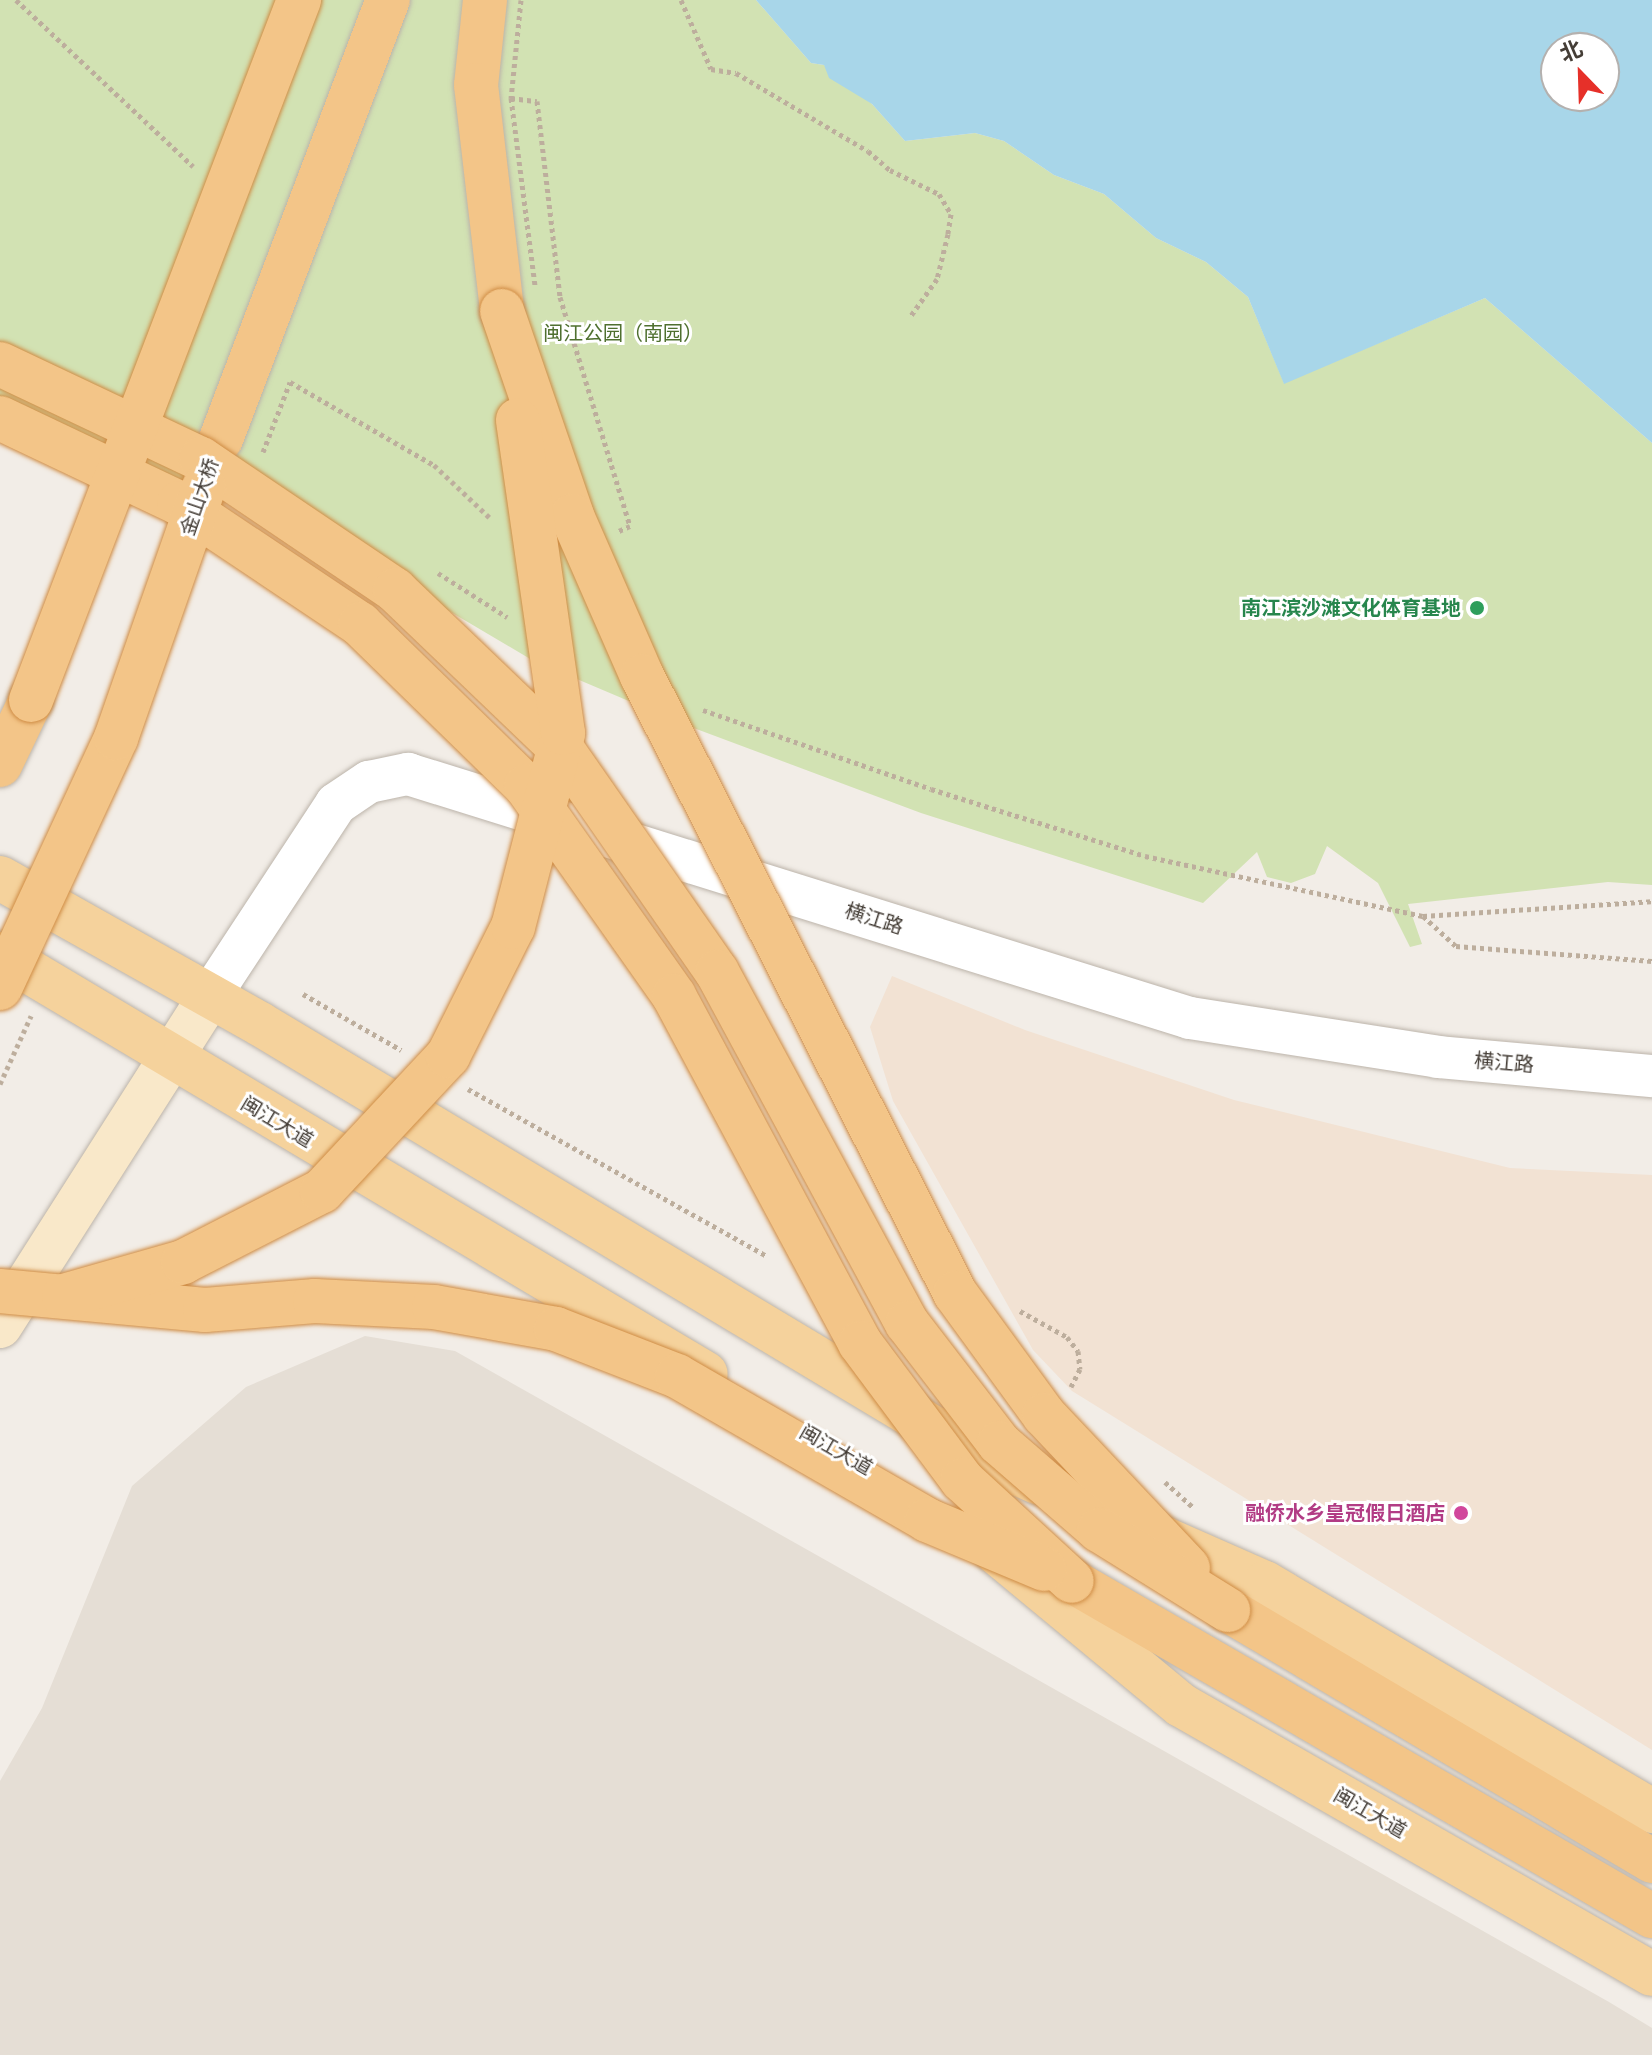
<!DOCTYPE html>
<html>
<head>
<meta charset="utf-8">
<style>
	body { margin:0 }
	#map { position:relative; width:1652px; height:2055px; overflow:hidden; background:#f2ede7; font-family:"Roboto Condensed","Noto Sans SC",sans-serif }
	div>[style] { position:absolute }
	.residential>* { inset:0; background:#e5ded5 }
	.commercial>* { inset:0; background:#f2e2d3 }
	.green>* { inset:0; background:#d2e2b3 }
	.water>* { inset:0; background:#a8d6e9 }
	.path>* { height:5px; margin-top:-2.5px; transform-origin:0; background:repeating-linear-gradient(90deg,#bdae9d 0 4px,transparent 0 8px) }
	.roads { filter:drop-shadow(0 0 2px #bcb4aa) drop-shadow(0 0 2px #bcb4aa) }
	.tertiary>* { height:42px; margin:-21px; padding:0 21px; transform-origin:21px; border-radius:21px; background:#fff }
	.secondary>* { height:44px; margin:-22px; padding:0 22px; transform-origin:22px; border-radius:22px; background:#f9e8c9 }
	.primary>* { height:44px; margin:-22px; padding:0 22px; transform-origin:22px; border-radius:22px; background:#f5d29c }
	.trunk>* { height:44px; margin:-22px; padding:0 22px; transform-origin:22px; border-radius:22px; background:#f3c588 }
	.path-bridge>* { height:5px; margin-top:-2.5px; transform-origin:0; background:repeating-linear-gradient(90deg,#bdae9d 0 4px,transparent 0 8px) }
	.bridges { filter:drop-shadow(0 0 2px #cf8c44) drop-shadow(0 0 2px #cf8c44) }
	.trunk-bridge>* { height:44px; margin:-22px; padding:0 22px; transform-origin:22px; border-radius:22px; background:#f3c588 }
	.dots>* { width:22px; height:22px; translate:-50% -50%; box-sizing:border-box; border:4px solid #fff; border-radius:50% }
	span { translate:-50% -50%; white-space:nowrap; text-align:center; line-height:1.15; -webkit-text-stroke:6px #fff; paint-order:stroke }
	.park-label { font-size:20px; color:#4f702f }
	.street-label { font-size:20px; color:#443d36 }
	.leisure-label { font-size:20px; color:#27864d; font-weight:700 }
	.right { translate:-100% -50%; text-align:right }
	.hotel-label { font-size:20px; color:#b23c85; font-weight:700 }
	.north { position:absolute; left:1540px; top:32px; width:80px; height:80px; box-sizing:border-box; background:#fff; border:2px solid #b4b1af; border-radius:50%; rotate:337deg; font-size:22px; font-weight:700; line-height:32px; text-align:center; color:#443d36 }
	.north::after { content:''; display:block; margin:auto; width:28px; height:36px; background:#e63029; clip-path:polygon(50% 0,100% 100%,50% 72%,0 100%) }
</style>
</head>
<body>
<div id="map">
	<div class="residential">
		<div style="clip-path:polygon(365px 1336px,455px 1351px,1609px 2002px,1652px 2028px,1652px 2055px,0 2055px,0 1781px,42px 1708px,132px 1486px,246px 1387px)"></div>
	</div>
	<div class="commercial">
		<div style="clip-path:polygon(892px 976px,1025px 1030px,1234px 1100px,1510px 1168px,1652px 1175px,1652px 1750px,1072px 1391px,1033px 1350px,893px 1101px,870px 1027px)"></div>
	</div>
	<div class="green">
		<div style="clip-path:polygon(0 0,756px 0,811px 63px,824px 65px,872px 104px,905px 141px,975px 133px,1004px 141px,1054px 175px,1104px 194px,1156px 238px,1206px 262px,1248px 297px,1284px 383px,1485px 298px,1652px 443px,1652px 885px,1608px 882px,1408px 904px,1422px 944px,1410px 947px,1378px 883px,1327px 846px,1315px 874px,1291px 883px,1267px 877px,1257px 852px,1203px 903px,921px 813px,683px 724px,532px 660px,290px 517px,0 426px)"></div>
	</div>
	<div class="water">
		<div style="clip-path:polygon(evenodd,756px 0,1652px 0,1652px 443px,1485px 298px,1284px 384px,1248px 297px,1206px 262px,1156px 238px,1104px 194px,1054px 175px,1004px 141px,975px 133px,905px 141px,872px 104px,829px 78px,824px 65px,811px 63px,756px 0,1556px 48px,1604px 48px,1604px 96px,1556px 96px,1556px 48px)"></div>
	</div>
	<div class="path">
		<div style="left:16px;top:0;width:243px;rotate:43.2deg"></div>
		<div style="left:681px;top:0;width:75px;rotate:66.5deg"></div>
		<div style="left:711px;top:69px;width:25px;rotate:9deg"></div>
		<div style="left:736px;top:73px;width:153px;rotate:30.6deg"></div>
		<div style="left:868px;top:151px;width:29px;rotate:41deg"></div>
		<div style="left:890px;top:170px;width:55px;rotate:26.1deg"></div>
		<div style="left:939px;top:194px;width:23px;rotate:59deg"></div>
		<div style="left:951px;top:214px;width:20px;rotate:99deg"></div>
		<div style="left:948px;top:234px;width:46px;rotate:103.7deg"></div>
		<div style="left:937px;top:279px;width:47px;rotate:125.4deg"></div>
		<div style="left:438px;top:573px;width:82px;rotate:32.5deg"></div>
		<div style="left:703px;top:710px;width:241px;rotate:19.1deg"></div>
		<div style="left:931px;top:789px;width:224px;rotate:17.4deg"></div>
		<div style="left:1145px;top:856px;width:284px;rotate:12.2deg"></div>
		<div style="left:1423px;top:916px;width:229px;rotate:-3.7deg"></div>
		<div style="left:1423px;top:916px;width:45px;rotate:42.3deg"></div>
		<div style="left:1456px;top:946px;width:197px;rotate:4.4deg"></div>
		<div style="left:303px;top:994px;width:113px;rotate:29.7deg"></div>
		<div style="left:468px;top:1089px;width:342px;rotate:29.2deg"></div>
		<div style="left:1165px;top:1482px;width:38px;rotate:42deg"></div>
	</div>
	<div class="roads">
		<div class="tertiary">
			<div style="left:210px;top:996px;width:230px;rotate:-56.7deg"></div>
			<div style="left:336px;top:804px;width:40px;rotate:-34deg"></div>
			<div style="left:369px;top:782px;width:40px;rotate:-12deg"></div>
			<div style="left:408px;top:774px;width:819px;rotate:17.33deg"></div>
			<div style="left:1190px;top:1018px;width:251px;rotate:8.9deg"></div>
			<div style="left:1438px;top:1057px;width:215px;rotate:5.1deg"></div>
		</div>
		<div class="secondary">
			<div style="left:0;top:1326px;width:391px;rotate:-57.5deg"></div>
		</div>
		<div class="primary">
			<div style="left:0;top:878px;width:298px;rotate:29.3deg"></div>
			<div style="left:260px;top:1024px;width:845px;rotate:30.96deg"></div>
			<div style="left:985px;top:1459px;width:57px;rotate:23.9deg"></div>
			<div style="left:0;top:954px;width:821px;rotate:30.75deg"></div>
			<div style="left:1151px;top:1533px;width:124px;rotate:23.7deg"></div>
			<div style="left:1265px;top:1583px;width:449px;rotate:30.5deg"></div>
			<div style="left:996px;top:1552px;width:240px;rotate:39.6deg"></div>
			<div style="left:1181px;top:1705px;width:542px;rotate:29.73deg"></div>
		</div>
		<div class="trunk">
			<div style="left:485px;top:0;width:85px;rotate:96deg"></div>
			<div style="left:476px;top:85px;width:227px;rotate:83.4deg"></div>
			<div style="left:221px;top:439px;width:470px;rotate:-69.2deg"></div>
			<div style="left:0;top:765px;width:72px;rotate:-64.5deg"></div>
			<div style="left:1072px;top:1581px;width:670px;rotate:30.01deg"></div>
			<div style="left:1228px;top:1610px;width:493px;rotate:30.6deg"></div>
		</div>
	</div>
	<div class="path-bridge">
		<div style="left:521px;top:0;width:99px;rotate:95.8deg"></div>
		<div style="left:511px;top:98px;width:26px;rotate:7deg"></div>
		<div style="left:537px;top:101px;width:197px;rotate:83.3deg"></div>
		<div style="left:560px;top:297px;width:239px;rotate:73deg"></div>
		<div style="left:630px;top:526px;width:12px;rotate:156deg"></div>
		<div style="left:511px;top:98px;width:190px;rotate:82.7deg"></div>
		<div style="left:263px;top:452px;width:75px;rotate:-68.9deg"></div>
		<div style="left:290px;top:382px;width:166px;rotate:30deg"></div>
		<div style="left:434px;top:465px;width:77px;rotate:43.4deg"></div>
		<div style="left:0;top:1084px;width:75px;rotate:-65.5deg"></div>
		<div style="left:1020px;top:1311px;width:54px;rotate:29deg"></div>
		<div style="left:1067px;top:1337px;width:18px;rotate:52deg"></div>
		<div style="left:1078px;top:1351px;width:18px;rotate:84deg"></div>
		<div style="left:1080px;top:1369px;width:20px;rotate:117deg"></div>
	</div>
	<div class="bridges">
		<div class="trunk-bridge">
			<div style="left:502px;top:311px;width:217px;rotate:71.1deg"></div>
			<div style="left:572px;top:516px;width:175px;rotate:66.4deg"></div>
			<div style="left:642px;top:676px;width:692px;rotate:63.1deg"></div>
			<div style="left:955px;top:1293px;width:151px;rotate:53.9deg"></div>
			<div style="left:1044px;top:1415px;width:210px;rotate:46.7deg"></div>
			<div style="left:0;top:364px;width:222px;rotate:25.3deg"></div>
			<div style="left:201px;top:459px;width:234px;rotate:34deg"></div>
			<div style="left:395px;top:590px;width:234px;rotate:43.8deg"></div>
			<div style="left:564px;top:752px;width:268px;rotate:55.2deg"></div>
			<div style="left:717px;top:972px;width:399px;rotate:61.6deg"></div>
			<div style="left:907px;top:1323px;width:151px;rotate:52.5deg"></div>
			<div style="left:999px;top:1443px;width:133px;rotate:41deg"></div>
			<div style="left:1099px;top:1530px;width:152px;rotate:31.8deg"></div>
			<div style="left:0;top:418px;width:198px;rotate:25.4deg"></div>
			<div style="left:179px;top:503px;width:218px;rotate:33.8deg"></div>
			<div style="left:360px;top:624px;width:232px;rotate:44.3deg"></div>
			<div style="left:526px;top:786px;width:257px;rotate:54.8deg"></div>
			<div style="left:674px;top:996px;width:394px;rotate:61.8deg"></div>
			<div style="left:860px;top:1343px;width:171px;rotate:53.3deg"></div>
			<div style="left:962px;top:1480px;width:149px;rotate:42.6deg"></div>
			<div style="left:31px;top:700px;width:750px;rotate:-69.05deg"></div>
			<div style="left:0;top:988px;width:276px;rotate:-65.1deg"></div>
			<div style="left:116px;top:738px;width:266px;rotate:-70.7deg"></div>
			<div style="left:0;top:1291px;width:206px;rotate:5.3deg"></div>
			<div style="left:205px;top:1310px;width:110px;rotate:-4.7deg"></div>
			<div style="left:315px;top:1301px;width:119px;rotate:2.9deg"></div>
			<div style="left:434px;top:1307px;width:124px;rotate:10.2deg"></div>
			<div style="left:556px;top:1329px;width:130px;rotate:21.2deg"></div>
			<div style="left:677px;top:1376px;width:289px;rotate:29.9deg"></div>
			<div style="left:927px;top:1520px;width:127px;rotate:22.7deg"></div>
			<div style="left:64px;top:1296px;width:124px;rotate:-15.9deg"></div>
			<div style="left:183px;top:1262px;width:156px;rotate:-27.1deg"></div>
			<div style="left:322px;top:1191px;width:185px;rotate:-47deg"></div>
			<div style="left:448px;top:1056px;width:144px;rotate:-63.3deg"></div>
			<div style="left:513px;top:927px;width:200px;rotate:-75.5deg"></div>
			<div style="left:563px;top:733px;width:316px;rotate:-98.2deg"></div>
		</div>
	</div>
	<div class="dots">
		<div style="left:1477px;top:608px;background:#2e9e5b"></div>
		<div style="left:1461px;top:1513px;background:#d1479c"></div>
	</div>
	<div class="park-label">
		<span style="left:623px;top:333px">闽江公园（南园）</span>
	</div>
	<div class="street-label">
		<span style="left:200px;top:497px;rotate:-71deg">金山大桥</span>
		<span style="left:874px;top:919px;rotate:18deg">横江路</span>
		<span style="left:1504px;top:1063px;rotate:5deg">横江路</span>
		<span style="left:277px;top:1122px;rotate:31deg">闽江大道</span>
		<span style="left:836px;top:1450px;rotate:30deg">闽江大道</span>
		<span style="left:1370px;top:1813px;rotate:30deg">闽江大道</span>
	</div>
	<div class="leisure-label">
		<span class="right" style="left:1461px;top:608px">南江滨沙滩文化体育基地</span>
	</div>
	<div class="hotel-label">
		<span class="right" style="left:1445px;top:1513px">融侨水乡皇冠假日酒店</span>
	</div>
	<div class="north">北</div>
</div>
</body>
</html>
